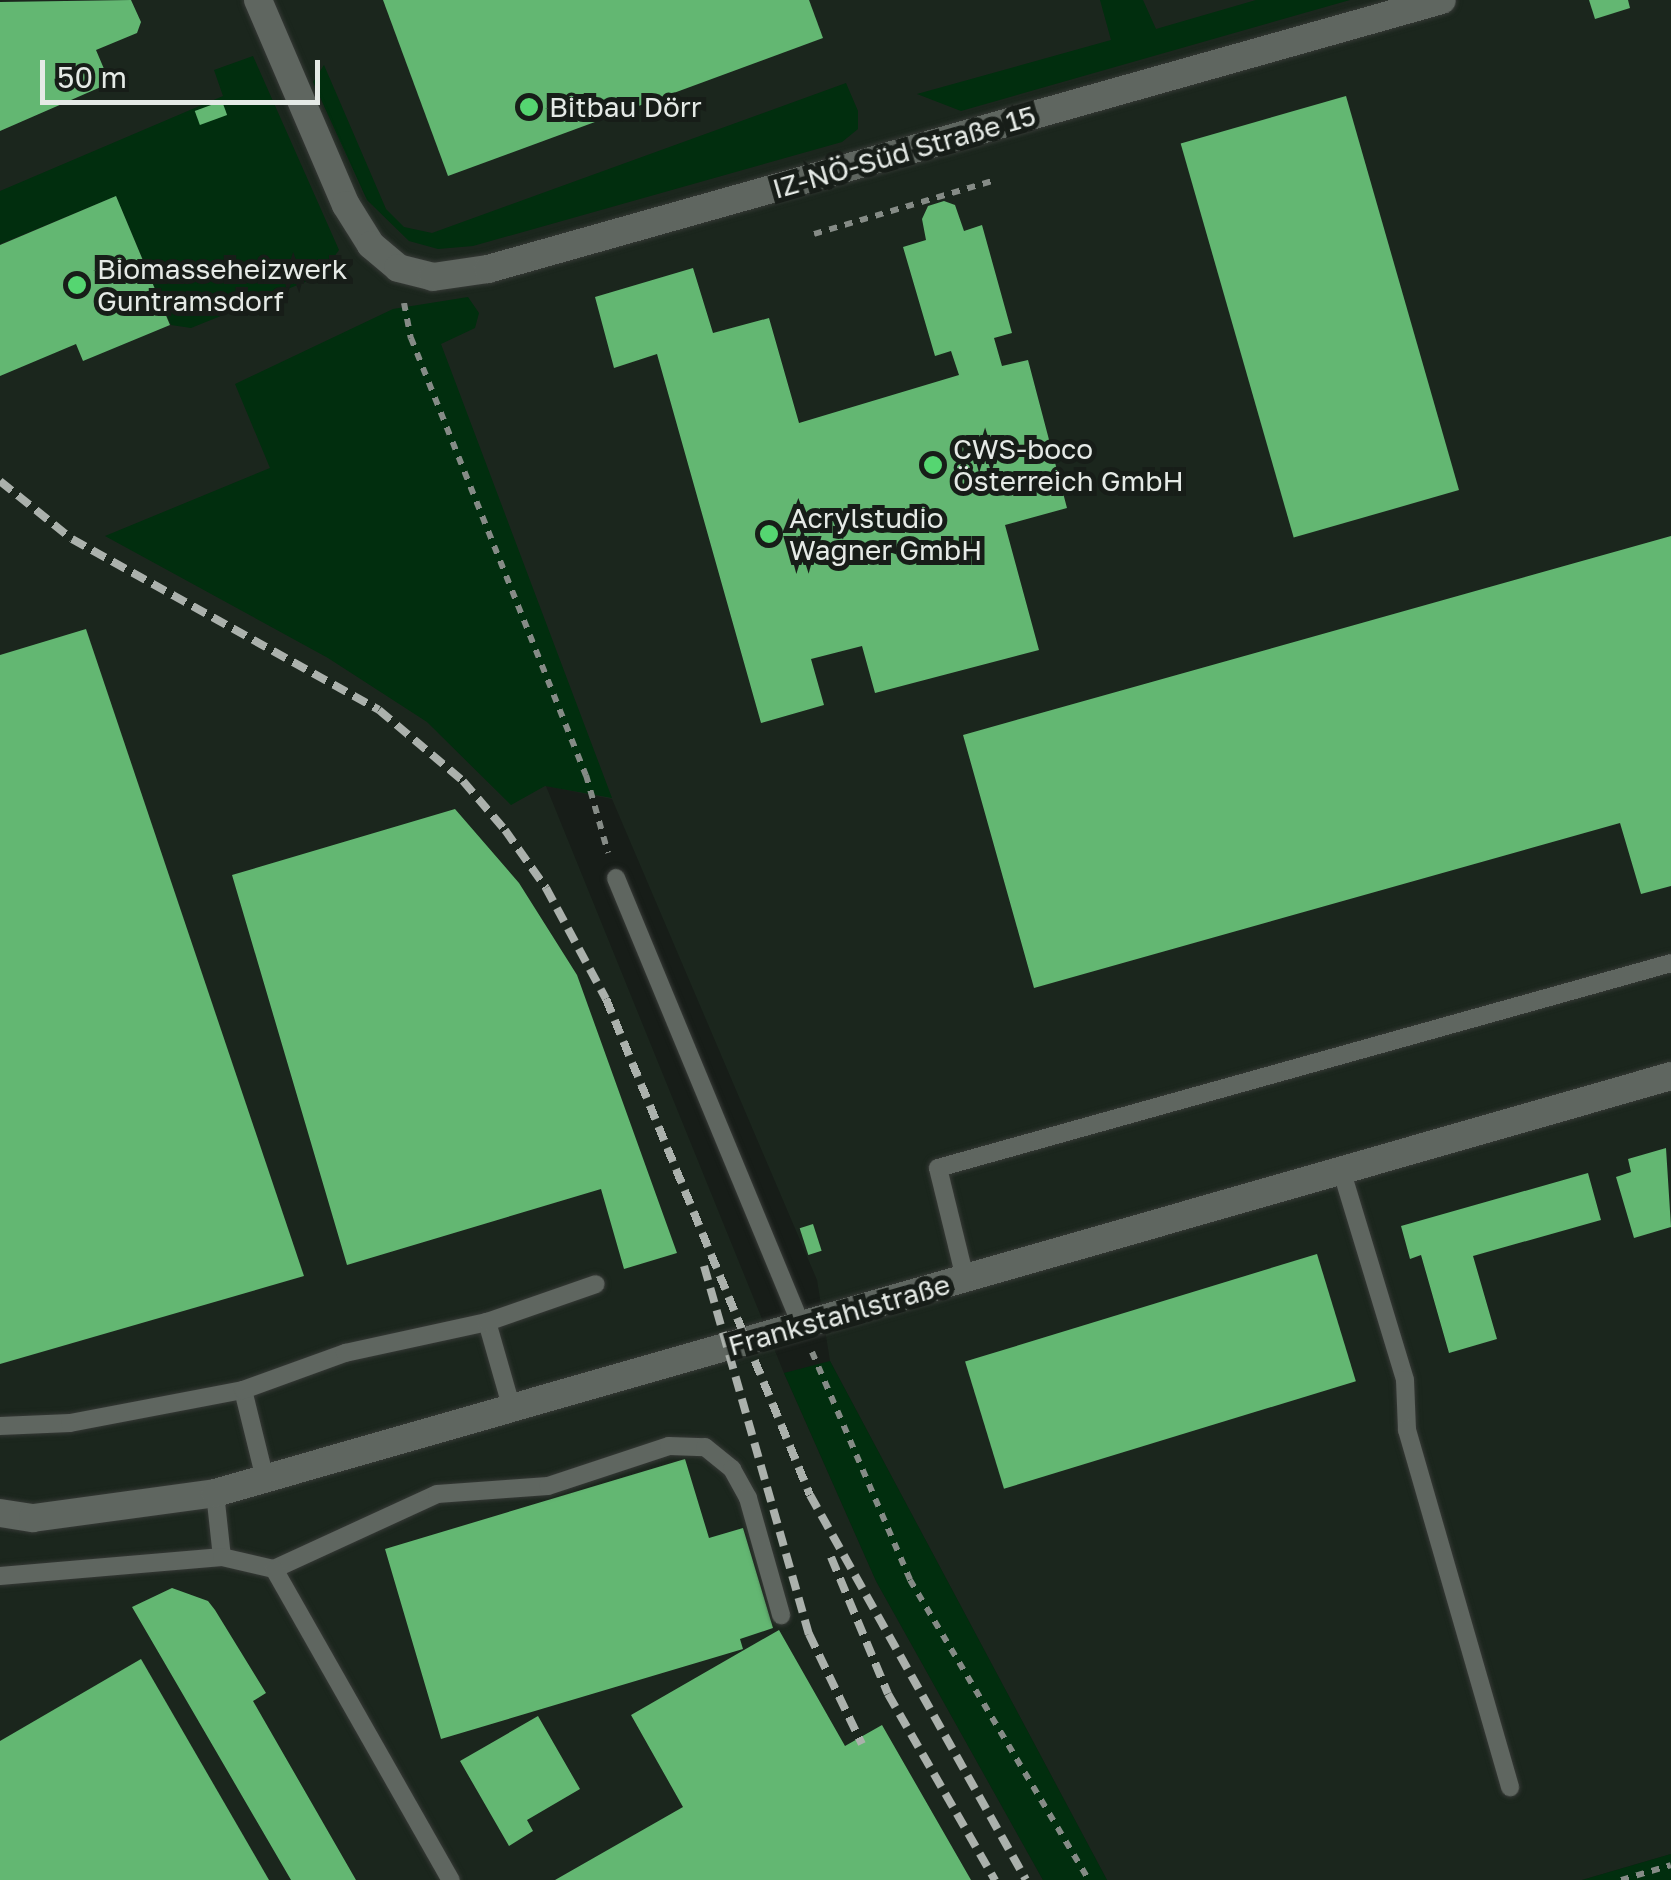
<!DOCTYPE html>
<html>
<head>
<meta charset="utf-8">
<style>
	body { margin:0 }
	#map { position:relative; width:1671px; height:1880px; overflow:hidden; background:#171d18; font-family:"Golos Text",sans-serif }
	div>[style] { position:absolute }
	.built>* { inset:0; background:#1b261d }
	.green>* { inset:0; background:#012e0e }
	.building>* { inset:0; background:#63b772; transform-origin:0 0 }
	.path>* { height:6px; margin-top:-3px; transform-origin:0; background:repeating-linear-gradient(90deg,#858b86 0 8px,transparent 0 16px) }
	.roads { filter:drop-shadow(0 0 2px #363936) drop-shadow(0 0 2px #363936) }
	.service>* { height:18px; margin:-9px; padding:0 9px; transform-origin:9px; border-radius:9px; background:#5f6660 }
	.minor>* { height:28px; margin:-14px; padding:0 14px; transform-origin:14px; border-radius:14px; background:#5f6660 }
	.rail>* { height:8px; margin-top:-4px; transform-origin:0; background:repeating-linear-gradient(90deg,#abb1ac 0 15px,transparent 0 23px) }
	.dots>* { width:28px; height:28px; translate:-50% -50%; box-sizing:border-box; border:5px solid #171d18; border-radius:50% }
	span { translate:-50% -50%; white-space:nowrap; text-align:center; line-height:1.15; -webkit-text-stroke:10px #171d18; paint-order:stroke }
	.poi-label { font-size:28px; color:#e5eae6 }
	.left { translate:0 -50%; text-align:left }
	.street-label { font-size:28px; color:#e5eae6 }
	.scale { position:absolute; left:40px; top:60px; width:280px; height:45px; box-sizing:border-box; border:5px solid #e5eae6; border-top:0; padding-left:12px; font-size:30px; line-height:35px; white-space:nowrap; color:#e5eae6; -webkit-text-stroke:8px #171d18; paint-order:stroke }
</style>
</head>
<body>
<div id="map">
	<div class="built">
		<div style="clip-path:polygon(0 0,1671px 0,1671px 1854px,1582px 1880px,1107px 1880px,830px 1361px,817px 1280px,612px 799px,546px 786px,784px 1373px,876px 1581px,1043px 1880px,0 1880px)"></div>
	</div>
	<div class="green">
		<div style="clip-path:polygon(1100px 0,1143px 0,1156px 29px,1256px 0,1350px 0,961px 111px,917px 94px,1111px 40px)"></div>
		<div style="clip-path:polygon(253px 56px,339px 250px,320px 276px,191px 328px,171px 325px,116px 196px,0 244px,0 191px,223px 96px,214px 70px)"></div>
		<div style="clip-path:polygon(324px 65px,386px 209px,404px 227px,432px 233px,846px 83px,858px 111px,858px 129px,842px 142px,473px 246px,438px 249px,409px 241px,367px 200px,313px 82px)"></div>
		<div style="clip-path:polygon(468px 297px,479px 313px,475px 328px,441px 344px,612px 798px,545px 786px,511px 805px,427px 722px,328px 658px,105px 536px,270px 468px,235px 384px,393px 309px)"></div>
		<div style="clip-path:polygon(830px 1361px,1107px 1880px,1043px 1880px,876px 1581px,784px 1373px)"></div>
		<div style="clip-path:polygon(1671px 1854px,1671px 1880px,1582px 1880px)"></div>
	</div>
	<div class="building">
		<div style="clip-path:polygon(131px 0,141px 22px,137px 33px,96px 50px,110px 83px,0 131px,0 2px)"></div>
		<div style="clip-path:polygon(383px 0,809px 0,823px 38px,448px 176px)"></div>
		<div style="clip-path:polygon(1589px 0,1628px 0,1630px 8px,1595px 19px)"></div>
		<div style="left:1346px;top:96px;width:410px;height:172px;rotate:74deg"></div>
		<div style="left:222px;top:101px;width:15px;height:29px;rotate:70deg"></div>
		<div style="clip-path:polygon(116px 196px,170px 325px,83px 361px,76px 344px,0 376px,0 245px)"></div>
		<div style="clip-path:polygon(944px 201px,955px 205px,964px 231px,982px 225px,1012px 333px,994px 338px,1002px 366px,1028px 360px,1067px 508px,1005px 525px,1039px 650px,875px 693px,862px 646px,811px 659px,824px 705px,761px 723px,657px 354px,614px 368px,595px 297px,693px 268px,713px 333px,769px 318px,799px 423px,959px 375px,951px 351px,935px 356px,903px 247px,926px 240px,922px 219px,928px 206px)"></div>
		<div style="clip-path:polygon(1671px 536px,1671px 886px,1641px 894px,1620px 823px,1034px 988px,963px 735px)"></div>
		<div style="clip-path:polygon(86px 629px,304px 1276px,0 1364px,0 655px)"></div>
		<div style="clip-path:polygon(455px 809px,519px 883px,577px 975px,677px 1253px,624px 1269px,601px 1189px,347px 1265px,232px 875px)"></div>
		<div style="clip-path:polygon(1666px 1148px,1671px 1227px,1634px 1238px,1616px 1177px,1631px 1172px,1628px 1159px)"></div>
		<div style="clip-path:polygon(1588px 1173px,1601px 1220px,1473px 1256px,1497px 1339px,1449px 1353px,1421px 1255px,1410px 1259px,1401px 1226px)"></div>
		<div style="left:813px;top:1224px;width:28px;height:14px;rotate:72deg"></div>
		<div style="left:1317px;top:1254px;width:133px;height:368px;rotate:73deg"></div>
		<div style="clip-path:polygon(685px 1459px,709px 1538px,743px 1528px,773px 1628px,740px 1639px,743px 1649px,441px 1739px,385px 1549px)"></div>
		<div style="clip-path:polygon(172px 1588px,208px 1601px,215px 1610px,266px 1693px,253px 1701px,356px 1880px,291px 1880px,132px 1607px)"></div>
		<div style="clip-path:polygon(779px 1630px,845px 1746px,882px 1725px,971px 1880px,555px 1880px,683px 1807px,631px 1715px)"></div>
		<div style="clip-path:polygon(141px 1659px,269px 1880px,0 1880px,0 1741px)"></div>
		<div style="clip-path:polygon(538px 1716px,580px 1789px,527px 1820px,533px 1831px,509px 1846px,460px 1761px)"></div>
	</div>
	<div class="path">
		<div style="left:814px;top:234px;width:189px;rotate:-16.6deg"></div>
		<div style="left:404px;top:303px;width:36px;rotate:79deg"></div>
		<div style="left:411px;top:338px;width:471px;rotate:68.2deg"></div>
		<div style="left:586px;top:775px;width:81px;rotate:74.2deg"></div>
		<div style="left:812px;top:1352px;width:248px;rotate:66.7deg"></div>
		<div style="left:910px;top:1580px;width:349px;rotate:59.2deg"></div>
		<div style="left:1621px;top:1880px;width:52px;rotate:-16.7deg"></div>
	</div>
	<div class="roads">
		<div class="service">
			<div style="left:616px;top:878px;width:486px;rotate:67.5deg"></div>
			<div style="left:1341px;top:1169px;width:220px;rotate:73.1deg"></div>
			<div style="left:1405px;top:1380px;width:50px;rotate:87.7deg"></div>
			<div style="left:1407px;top:1430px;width:372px;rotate:73.9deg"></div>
			<div style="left:965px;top:1278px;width:113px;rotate:-103.8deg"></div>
			<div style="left:938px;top:1168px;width:761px;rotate:-15.62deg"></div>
			<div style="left:487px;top:1322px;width:91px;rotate:74deg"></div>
			<div style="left:243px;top:1390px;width:92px;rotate:76.1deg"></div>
			<div style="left:0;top:1426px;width:70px;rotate:-2.5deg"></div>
			<div style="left:70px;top:1423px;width:176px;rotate:-10.8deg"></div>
			<div style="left:243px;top:1390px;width:109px;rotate:-19.9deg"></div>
			<div style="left:345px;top:1353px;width:145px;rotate:-12.3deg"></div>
			<div style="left:487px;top:1322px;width:115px;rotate:-19.2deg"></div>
			<div style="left:215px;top:1493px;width:64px;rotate:83.8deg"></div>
			<div style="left:274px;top:1569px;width:179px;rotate:-24.7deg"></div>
			<div style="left:437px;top:1494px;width:111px;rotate:-4.1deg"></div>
			<div style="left:548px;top:1486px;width:127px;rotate:-18.3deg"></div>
			<div style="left:669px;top:1446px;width:36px;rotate:2deg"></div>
			<div style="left:705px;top:1447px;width:35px;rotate:39deg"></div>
			<div style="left:732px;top:1469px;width:33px;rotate:61deg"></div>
			<div style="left:748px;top:1498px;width:122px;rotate:74.2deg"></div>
			<div style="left:0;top:1576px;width:223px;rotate:-4.9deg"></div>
			<div style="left:222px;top:1557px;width:53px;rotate:13deg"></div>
			<div style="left:274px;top:1569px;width:358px;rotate:60.4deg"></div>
		</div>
		<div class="minor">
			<div style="left:258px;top:0;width:223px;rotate:66.8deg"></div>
			<div style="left:346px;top:205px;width:47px;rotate:58deg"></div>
			<div style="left:371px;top:245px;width:35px;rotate:40deg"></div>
			<div style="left:398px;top:268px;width:36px;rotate:14deg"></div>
			<div style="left:433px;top:277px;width:56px;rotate:-8.3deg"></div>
			<div style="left:488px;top:269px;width:991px;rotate:-15.75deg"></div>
			<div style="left:0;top:1513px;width:33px;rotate:9deg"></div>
			<div style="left:33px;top:1518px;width:184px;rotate:-7.8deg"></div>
			<div style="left:215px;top:1493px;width:1515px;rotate:-15.98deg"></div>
		</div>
	</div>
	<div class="rail">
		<div style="left:0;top:481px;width:92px;rotate:38.9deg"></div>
		<div style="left:72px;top:539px;width:351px;rotate:29.1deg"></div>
		<div style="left:379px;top:710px;width:110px;rotate:40.2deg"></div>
		<div style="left:463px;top:781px;width:65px;rotate:49.4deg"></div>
		<div style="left:505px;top:830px;width:71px;rotate:54.7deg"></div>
		<div style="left:546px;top:888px;width:126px;rotate:61.6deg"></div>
		<div style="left:606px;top:999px;width:536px;rotate:67.64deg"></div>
		<div style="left:810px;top:1495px;width:441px;rotate:60.7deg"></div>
		<div style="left:704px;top:1266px;width:383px;rotate:74.1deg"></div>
		<div style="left:809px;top:1634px;width:122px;rotate:64.3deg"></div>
		<div style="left:831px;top:1557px;width:148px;rotate:67.4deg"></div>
		<div style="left:888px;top:1694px;width:215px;rotate:60.1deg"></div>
	</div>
	<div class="dots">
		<div style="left:529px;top:107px;background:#55d671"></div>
		<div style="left:77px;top:285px;background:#55d671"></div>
		<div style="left:933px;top:465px;background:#55d671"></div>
		<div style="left:769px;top:534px;background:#55d671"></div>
	</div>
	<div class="poi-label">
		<span class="left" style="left:549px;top:107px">Bitbau Dörr</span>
		<span class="left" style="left:97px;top:285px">Biomasseheizwerk<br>Guntramsdorf</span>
		<span class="left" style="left:953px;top:465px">CWS-boco<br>Österreich GmbH</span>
		<span class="left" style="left:789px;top:534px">Acrylstudio<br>Wagner GmbH</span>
	</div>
	<div class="street-label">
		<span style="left:904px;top:152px;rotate:-16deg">IZ-NÖ-Süd Straße 15</span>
		<span style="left:839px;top:1315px;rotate:-16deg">Frankstahlstraße</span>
	</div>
	<div class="scale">50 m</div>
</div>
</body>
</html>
